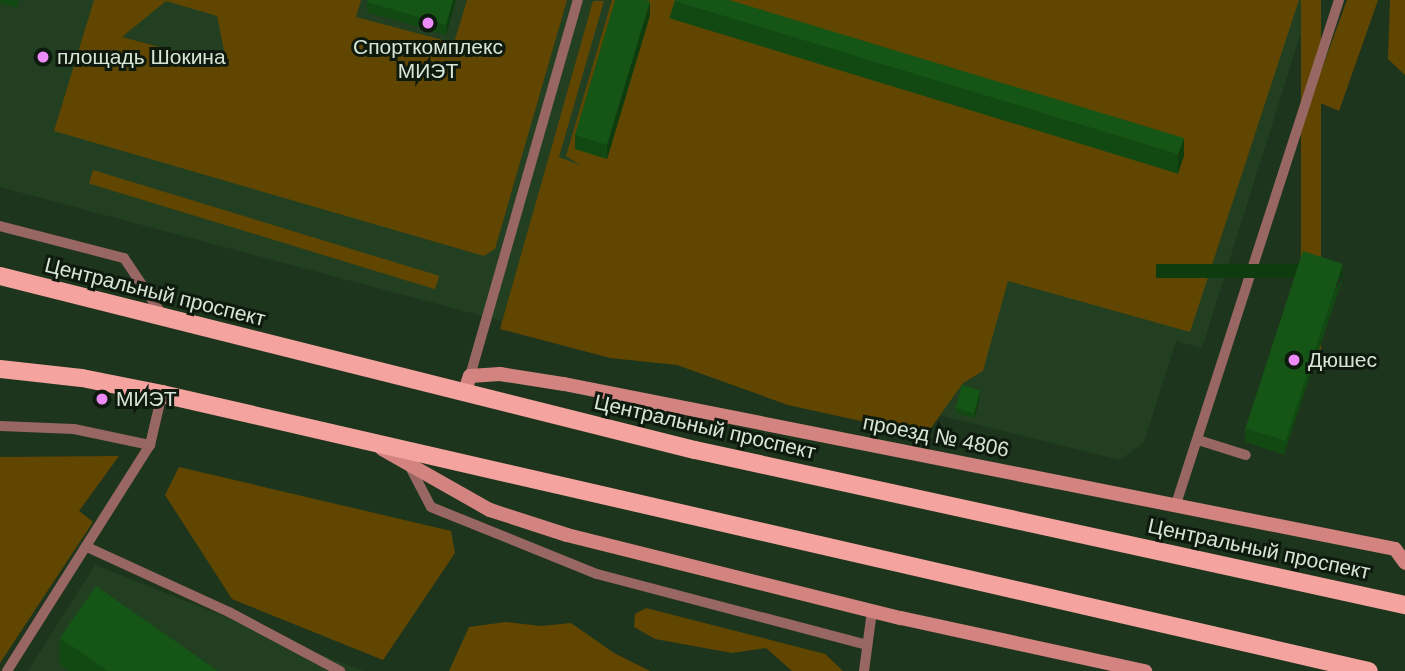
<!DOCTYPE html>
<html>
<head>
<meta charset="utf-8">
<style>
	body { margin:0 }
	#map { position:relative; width:1405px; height:671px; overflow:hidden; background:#1e351d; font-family:Arial,sans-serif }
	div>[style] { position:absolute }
	.built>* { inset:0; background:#223f21 }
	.green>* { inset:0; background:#614602; transform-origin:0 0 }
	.lane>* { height:10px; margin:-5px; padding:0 5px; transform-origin:5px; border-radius:5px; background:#986663 }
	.secondary>* { height:14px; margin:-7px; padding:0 7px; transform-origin:7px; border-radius:7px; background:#d38480 }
	.primary>* { height:18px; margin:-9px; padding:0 9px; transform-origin:9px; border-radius:9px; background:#f4a39e }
	.wall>* { inset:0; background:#124913; transform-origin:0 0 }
	.shaded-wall>* { inset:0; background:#0f3c0f; transform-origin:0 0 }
	.building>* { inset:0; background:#155516; transform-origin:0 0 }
	.dots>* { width:19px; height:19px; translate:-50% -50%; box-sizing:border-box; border:4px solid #0f1a0f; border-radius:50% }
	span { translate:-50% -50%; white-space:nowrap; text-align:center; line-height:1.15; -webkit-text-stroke:6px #0f1a0f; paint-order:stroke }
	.poi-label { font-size:21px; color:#d6e5d5 }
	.left { translate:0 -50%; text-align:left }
	.street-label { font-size:21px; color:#d6e5d5 }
</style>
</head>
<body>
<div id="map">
	<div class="built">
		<div style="clip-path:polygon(0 0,1311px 0,1202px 348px,1176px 341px,1144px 442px,1120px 460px,902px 406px,505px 322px,0 187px)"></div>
		<div style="clip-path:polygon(95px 565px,363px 671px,28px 671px)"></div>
	</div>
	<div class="green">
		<div style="clip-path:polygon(evenodd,94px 0,361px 0,356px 17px,454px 43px,467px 0,567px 0,495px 249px,484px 256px,54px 131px,94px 0,166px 1px,217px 16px,227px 65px,122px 37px,166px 1px)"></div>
		<div style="clip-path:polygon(612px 0,1299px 0,1190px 332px,1008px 281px,983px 371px,963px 383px,931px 428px,901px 430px,788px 405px,677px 365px,610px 358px,500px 329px,593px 1px,604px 1px,559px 157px,580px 165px,566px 156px)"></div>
		<div style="left:1301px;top:0;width:20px;height:355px"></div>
		<div style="clip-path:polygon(1347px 0,1378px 0,1339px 111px,1311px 99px)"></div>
		<div style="clip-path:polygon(1390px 0,1405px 0,1405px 75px,1388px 59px)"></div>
		<div style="left:93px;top:170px;width:362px;height:14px;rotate:17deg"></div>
		<div style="clip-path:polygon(119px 456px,79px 511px,93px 522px,0 663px,0 457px)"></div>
		<div style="clip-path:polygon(179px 467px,451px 531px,455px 553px,383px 660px,232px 599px,165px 495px)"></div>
		<div style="clip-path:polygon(646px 608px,825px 654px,843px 671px,792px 671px,766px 648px,732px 653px,655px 639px,634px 627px,635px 614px)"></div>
		<div style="clip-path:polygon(506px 622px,541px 626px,571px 623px,614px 653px,650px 671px,449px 671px,469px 627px)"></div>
	</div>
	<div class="lane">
		<div style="left:0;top:226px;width:128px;rotate:14.5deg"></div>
		<div style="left:124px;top:258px;width:70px;rotate:56.1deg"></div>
		<div style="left:470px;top:376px;width:391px;rotate:-74deg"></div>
		<div style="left:0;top:426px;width:74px;rotate:2.3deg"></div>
		<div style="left:74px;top:429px;width:78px;rotate:11.9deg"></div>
		<div style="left:1198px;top:440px;width:50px;rotate:17.4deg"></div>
		<div style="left:409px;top:465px;width:47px;rotate:62.4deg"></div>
		<div style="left:431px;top:507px;width:179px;rotate:22deg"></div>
		<div style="left:597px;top:574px;width:279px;rotate:14.7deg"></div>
		<div style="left:1176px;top:504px;width:530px;rotate:-72.08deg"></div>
		<div style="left:87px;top:547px;width:156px;rotate:24.6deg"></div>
		<div style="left:229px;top:612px;width:126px;rotate:28deg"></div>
		<div style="left:7px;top:671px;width:267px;rotate:-57.7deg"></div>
		<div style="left:150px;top:445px;width:52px;rotate:-76.8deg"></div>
		<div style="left:864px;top:671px;width:61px;rotate:-82.4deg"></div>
	</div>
	<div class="secondary">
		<div style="left:464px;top:394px;width:19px;rotate:-72deg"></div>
		<div style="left:470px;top:376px;width:30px;rotate:-4deg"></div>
		<div style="left:500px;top:374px;width:65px;rotate:8.9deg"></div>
		<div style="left:564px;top:384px;width:847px;rotate:11.23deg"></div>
		<div style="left:1395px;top:549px;width:17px;rotate:54deg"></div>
		<div style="left:382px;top:449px;width:124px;rotate:29.5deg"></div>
		<div style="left:490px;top:510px;width:81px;rotate:18deg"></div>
		<div style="left:567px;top:535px;width:344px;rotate:14deg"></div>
		<div style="left:901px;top:618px;width:250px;rotate:12.3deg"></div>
	</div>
	<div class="primary">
		<div style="left:0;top:276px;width:716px;rotate:14.06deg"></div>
		<div style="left:695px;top:450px;width:727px;rotate:12.32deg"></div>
		<div style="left:0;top:369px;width:82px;rotate:6.3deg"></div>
		<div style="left:82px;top:378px;width:82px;rotate:11.3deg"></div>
		<div style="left:162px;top:394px;width:1238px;rotate:12.93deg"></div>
	</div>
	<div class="wall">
		<div style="clip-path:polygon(0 0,19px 0,17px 8px,0 3px)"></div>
		<div style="clip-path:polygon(456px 0,446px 35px,367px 12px,367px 2px)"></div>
		<div style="left:675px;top:0;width:532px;height:19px;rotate:17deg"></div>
		<div style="clip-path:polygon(650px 15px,607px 159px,575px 149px,575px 135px)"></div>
		<div style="clip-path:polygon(1343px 278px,1284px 455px,1245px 442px,1245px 428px)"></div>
		<div style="clip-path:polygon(980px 395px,975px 418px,956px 413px,956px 408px)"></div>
		<div style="clip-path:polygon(60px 638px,218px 671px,68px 671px,60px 665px)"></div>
	</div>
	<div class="shaded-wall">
		<div style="clip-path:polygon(453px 0,456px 0,446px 35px,446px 25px)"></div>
		<div style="clip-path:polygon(650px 1px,650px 15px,607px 159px,607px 145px)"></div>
		<div style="clip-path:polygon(1184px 138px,1184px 156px,1178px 172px,1178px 154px)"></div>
		<div style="left:1343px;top:264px;width:14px;height:187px;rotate:90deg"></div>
		<div style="clip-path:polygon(980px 390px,980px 395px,975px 418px,975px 413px)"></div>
	</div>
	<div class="building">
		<div style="clip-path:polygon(368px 0,453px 0,446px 25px,367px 2px)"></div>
		<div style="clip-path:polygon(615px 0,645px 0,650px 1px,607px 145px,575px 135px)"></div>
		<div style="clip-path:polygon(675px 0,729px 0,1184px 138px,1178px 154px,675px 1px)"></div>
		<div style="left:1303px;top:251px;width:42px;height:186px;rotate:18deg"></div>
		<div style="left:962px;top:385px;width:19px;height:24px;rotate:16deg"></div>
		<div style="clip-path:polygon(96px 586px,218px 671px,108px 671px,60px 638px)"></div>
	</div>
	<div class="dots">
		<div style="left:428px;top:23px;background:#ed8cf9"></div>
		<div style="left:43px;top:57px;background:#ed8cf9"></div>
		<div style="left:1294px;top:360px;background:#ed8cf9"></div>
		<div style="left:102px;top:399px;background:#ed8cf9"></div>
	</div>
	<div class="poi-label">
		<span style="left:428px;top:59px">Спорткомплекс<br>МИЭТ</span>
		<span class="left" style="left:57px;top:57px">площадь Шокина</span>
		<span class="left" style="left:1308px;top:360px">Дюшес</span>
		<span class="left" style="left:116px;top:399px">МИЭТ</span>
	</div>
	<div class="street-label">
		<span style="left:155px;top:292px;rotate:14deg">Центральный проспект</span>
		<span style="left:705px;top:427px;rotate:13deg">Центральный проспект</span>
		<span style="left:936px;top:436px;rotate:11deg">проезд № 4806</span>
		<span style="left:1259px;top:549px;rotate:12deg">Центральный проспект</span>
	</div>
</div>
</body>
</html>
